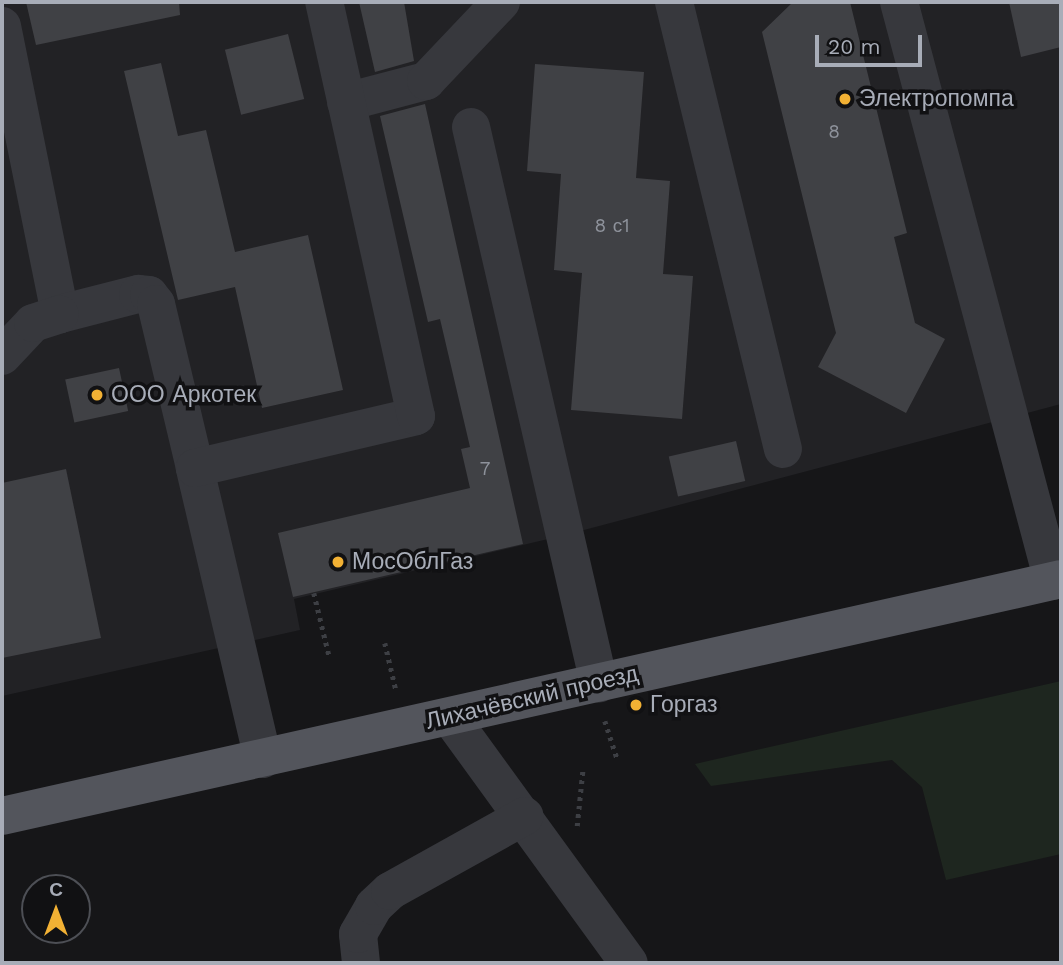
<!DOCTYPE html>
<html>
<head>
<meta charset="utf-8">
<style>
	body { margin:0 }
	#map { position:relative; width:1063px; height:965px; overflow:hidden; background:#161618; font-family:"Work Sans",sans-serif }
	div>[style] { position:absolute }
	.built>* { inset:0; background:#222225 }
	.green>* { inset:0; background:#1e261f }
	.building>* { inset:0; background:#404145; transform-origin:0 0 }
	.path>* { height:4.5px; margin-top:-2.25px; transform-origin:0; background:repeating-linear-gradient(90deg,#3d3f44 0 3.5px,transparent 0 8.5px) }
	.minor>* { height:38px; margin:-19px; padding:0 19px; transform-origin:19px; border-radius:19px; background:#37383d }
	.major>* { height:38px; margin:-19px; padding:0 19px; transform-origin:19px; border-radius:19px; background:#53555c }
	.dots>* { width:19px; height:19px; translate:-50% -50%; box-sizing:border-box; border:4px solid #111113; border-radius:50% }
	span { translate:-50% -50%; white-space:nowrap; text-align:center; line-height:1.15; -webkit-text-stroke:7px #111113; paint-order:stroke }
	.number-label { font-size:19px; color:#8e929b }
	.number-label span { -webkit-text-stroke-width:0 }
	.poi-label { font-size:23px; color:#a8adb8 }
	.left { translate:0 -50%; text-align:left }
	.street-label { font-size:23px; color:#a8adb8 }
	.frame { position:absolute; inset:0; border:4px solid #a8adb8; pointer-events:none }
	.north { position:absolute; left:21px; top:874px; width:70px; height:70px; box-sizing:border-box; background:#111113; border:2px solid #4d4f55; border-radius:50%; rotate:0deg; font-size:19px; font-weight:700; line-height:28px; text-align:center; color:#a8adb8 }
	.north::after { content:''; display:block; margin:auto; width:24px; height:32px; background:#f2b134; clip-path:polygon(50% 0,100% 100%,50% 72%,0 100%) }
	.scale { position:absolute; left:815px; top:35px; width:107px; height:32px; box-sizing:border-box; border:4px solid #a8adb8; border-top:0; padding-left:9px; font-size:21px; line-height:24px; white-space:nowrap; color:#a8adb8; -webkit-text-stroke:5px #111113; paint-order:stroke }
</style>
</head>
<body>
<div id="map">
	<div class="built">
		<div style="clip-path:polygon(2px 2px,1061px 2px,1061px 404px,565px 535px,294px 599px,300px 630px,2px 696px)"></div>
	</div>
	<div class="green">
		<div style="clip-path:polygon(1061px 681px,1061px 854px,946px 880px,922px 787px,892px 760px,711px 786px,695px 764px)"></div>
	</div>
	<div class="building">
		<div style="clip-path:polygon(26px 2px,179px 2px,180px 15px,36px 45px)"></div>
		<div style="clip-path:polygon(359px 2px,404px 2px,414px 61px,375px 72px)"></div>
		<div style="clip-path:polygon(793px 2px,850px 2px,907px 233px,894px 237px,915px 323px,945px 339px,906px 413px,818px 367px,836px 333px,762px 32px)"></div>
		<div style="clip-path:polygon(1009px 2px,1061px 2px,1061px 47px,1021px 57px)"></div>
		<div style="left:288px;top:34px;width:67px;height:65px;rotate:76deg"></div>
		<div style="clip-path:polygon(161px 63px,178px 136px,206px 130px,235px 252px,308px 235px,343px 390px,262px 408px,235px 287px,178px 300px,124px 71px)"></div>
		<div style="clip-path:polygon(535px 64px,644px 72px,636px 178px,670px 181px,663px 274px,693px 276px,682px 419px,571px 410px,582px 273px,554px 270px,561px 174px,527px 171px)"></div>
		<div style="clip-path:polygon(425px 104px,523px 544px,293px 597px,278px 533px,470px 488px,461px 449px,470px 447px,440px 319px,428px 322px,380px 116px)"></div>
		<div style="left:119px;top:368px;width:44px;height:55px;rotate:78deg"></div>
		<div style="left:736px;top:441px;width:41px;height:69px;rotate:77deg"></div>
		<div style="clip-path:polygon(66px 469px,101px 638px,2px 658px,2px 483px)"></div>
	</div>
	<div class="path">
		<div style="left:314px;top:593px;width:64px;rotate:76.4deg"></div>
		<div style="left:385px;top:643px;width:48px;rotate:76.8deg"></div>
		<div style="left:605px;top:721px;width:40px;rotate:72deg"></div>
		<div style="left:577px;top:826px;width:59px;rotate:-84.2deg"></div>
	</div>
	<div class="minor">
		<div style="left:674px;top:2px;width:460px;rotate:76.3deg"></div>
		<div style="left:899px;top:2px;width:599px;rotate:75.11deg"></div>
		<div style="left:2px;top:26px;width:294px;rotate:78.6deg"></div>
		<div style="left:60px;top:314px;width:81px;rotate:-14.4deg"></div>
		<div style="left:138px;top:294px;width:11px;rotate:5deg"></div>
		<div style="left:149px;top:295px;width:11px;rotate:52deg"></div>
		<div style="left:156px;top:304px;width:169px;rotate:76.6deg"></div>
		<div style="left:346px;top:102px;width:83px;rotate:-14.7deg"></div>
		<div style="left:426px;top:81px;width:109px;rotate:-46.5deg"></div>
		<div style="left:471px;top:127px;width:571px;rotate:77.04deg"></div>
		<div style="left:2px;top:356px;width:45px;rotate:-46.8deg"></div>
		<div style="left:33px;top:323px;width:28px;rotate:-18deg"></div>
		<div style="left:450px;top:717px;width:304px;rotate:54deg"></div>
		<div style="left:263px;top:759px;width:299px;rotate:-103.2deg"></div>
		<div style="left:195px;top:468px;width:227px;rotate:-13.2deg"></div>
		<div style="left:416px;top:416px;width:424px;rotate:-102.5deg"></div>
		<div style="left:361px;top:963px;width:29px;rotate:-96deg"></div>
		<div style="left:358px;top:934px;width:32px;rotate:-60deg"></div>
		<div style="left:374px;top:906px;width:22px;rotate:-43deg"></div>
		<div style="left:390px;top:891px;width:154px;rotate:-29.1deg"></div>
	</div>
	<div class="major">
		<div style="left:2px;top:816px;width:1085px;rotate:-12.61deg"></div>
	</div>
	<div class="dots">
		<div style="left:845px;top:99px;background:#f2b134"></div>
		<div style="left:97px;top:395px;background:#f2b134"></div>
		<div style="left:338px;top:562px;background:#f2b134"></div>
		<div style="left:636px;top:705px;background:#f2b134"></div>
	</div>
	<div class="number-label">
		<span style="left:834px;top:132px">8</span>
		<span style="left:612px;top:226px">8 с1</span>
		<span style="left:485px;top:469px">7</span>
	</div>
	<div class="poi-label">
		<span class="left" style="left:859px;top:99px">Электропомпа</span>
		<span class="left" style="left:111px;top:395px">ООО Аркотек</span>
		<span class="left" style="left:352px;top:562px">МосОблГаз</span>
		<span class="left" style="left:650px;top:705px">Горгаз</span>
	</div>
	<div class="street-label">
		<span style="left:532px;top:698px;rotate:-13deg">Лихачёвский проезд</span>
	</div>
	<div class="frame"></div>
	<div class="north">С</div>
	<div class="scale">20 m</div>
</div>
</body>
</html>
